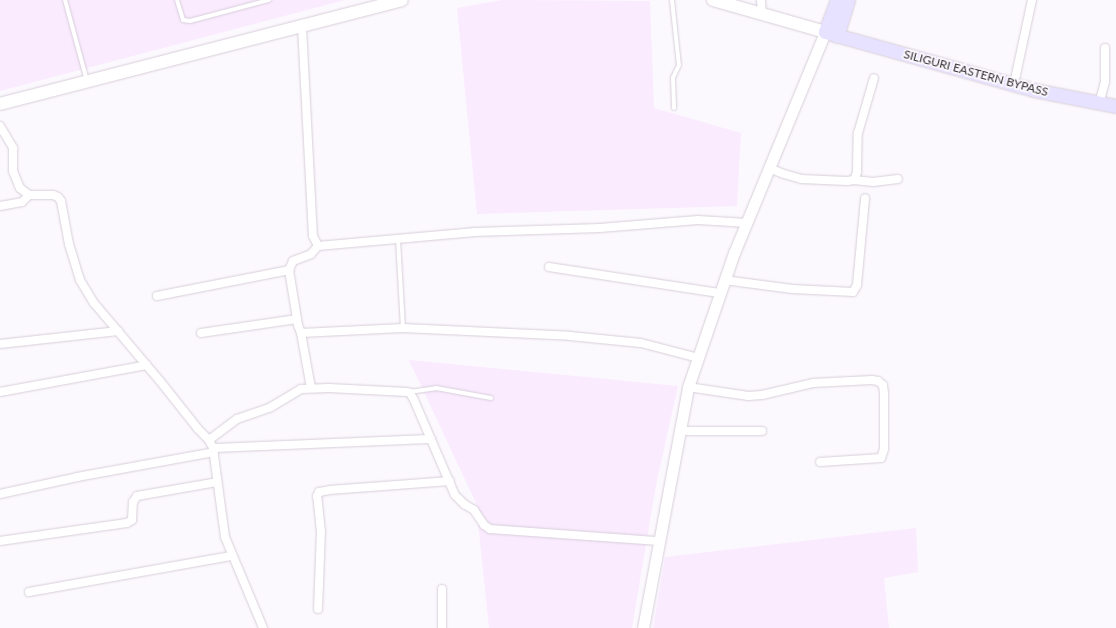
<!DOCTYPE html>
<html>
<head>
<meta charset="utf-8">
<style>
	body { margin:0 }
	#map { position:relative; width:1116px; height:628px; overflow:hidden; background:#fcf9fe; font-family:Lato,sans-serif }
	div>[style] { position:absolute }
	.built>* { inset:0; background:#faebfe }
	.roads { filter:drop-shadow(0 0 1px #d7ceda) drop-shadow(0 0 1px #d7ceda) }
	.service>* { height:4px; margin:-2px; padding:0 2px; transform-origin:2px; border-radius:2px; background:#fff }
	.minor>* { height:8px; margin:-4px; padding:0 4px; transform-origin:4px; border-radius:4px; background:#fff }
	.tertiary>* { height:11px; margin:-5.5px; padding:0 5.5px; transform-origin:5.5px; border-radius:5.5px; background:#fff }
	.secondary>* { height:12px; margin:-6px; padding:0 6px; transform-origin:6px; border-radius:6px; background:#fff }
	.primary>* { height:13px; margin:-6.5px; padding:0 6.5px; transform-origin:6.5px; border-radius:6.5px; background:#e6e2ff }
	span { translate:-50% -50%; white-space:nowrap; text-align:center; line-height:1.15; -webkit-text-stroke:3.5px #fcf9fe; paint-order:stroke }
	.street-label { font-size:12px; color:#343035 }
</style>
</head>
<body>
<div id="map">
	<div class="built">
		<div style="clip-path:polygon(0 0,345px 0,0 91px)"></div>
		<div style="clip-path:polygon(502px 0,650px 1px,654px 108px,741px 133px,737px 206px,477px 214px,457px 8px)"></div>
		<div style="clip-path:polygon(409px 360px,678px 386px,656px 485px,632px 628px,489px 628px,476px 503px)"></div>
		<div style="clip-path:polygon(916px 528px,918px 572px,884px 578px,889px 628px,653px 628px,665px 557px)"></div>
	</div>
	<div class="roads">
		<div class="service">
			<div style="left:65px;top:0;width:84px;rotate:74.8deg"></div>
			<div style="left:177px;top:0;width:21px;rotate:73deg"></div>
			<div style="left:183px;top:20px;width:7px;rotate:8deg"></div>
			<div style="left:190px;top:21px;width:82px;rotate:-14.9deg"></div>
			<div style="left:672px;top:0;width:65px;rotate:83.9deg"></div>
			<div style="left:679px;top:65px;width:14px;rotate:115deg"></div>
			<div style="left:673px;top:78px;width:30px;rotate:88deg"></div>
			<div style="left:398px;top:239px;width:89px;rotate:86.8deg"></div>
			<div style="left:409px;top:392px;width:27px;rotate:-8deg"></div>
			<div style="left:436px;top:388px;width:56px;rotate:10.3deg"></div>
		</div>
		<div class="minor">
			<div style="left:761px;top:0;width:14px;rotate:86deg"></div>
			<div style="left:302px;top:27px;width:209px;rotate:87deg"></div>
			<div style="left:313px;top:236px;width:11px;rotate:63deg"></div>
			<div style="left:1014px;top:84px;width:86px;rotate:-77.9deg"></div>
			<div style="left:1099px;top:104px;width:23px;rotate:-75deg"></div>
			<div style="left:1105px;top:82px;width:34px;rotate:-90deg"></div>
			<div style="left:0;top:126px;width:26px;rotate:59deg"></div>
			<div style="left:13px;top:148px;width:23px;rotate:90deg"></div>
			<div style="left:13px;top:171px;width:18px;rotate:68deg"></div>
			<div style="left:20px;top:188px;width:11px;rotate:38deg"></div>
			<div style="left:29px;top:195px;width:24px"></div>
			<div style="left:53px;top:195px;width:5px;rotate:22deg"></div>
			<div style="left:58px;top:197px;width:5px;rotate:53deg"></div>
			<div style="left:61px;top:201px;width:44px;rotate:79.5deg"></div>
			<div style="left:69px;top:244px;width:38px;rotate:73deg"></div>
			<div style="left:80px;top:280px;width:27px;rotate:59deg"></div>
			<div style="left:94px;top:303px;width:102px;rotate:49.8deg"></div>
			<div style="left:160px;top:381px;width:61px;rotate:51.6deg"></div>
			<div style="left:198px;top:429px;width:16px;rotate:45deg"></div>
			<div style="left:209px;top:440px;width:9px;rotate:63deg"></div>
			<div style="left:213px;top:448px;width:90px;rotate:82.3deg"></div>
			<div style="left:225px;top:537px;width:99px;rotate:67.3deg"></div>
			<div style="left:769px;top:168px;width:16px;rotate:22deg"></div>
			<div style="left:784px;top:174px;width:18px;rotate:16deg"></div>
			<div style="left:801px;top:179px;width:46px;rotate:2.5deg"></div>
			<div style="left:847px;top:181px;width:7px;rotate:-8deg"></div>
			<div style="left:854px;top:180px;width:9px;rotate:-69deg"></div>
			<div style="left:857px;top:172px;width:39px;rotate:-89deg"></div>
			<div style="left:858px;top:133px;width:57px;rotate:-73.8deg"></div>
			<div style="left:854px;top:180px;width:19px;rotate:6deg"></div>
			<div style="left:873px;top:182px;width:25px;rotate:-7deg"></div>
			<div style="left:0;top:206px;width:22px;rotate:-10deg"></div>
			<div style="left:22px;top:202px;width:10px;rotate:-45deg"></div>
			<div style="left:549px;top:267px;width:172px;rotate:8.7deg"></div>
			<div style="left:724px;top:280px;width:69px;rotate:7.5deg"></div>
			<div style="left:792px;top:289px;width:61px;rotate:2.8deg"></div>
			<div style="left:853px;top:292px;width:8px;rotate:-60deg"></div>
			<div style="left:857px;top:285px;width:87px;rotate:-84.7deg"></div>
			<div style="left:157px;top:296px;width:135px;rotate:-11.1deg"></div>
			<div style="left:201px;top:333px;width:97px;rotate:-8.3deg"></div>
			<div style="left:301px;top:333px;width:102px;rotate:-2.8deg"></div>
			<div style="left:403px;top:328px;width:167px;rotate:2.7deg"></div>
			<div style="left:570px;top:336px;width:71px;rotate:5.6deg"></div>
			<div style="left:641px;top:343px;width:59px;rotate:14.7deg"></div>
			<div style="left:0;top:344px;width:119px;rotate:-6.3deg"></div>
			<div style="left:688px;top:387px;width:61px;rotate:8.5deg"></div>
			<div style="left:748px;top:396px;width:14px;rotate:-4deg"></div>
			<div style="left:762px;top:395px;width:52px;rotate:-13.2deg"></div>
			<div style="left:813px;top:383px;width:59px;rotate:-2.9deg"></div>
			<div style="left:872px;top:380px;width:6px;rotate:9deg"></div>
			<div style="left:878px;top:381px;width:6px;rotate:39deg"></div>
			<div style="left:883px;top:385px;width:8px;rotate:83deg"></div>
			<div style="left:884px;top:393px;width:56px;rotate:90deg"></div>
			<div style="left:884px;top:449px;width:9px;rotate:108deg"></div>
			<div style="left:881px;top:458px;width:61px;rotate:176.2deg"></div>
			<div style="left:311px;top:388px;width:56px;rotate:-100.3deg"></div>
			<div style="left:301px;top:333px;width:9px;rotate:-111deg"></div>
			<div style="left:298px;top:325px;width:56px;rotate:-99.3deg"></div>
			<div style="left:289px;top:270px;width:10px;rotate:-66deg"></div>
			<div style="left:293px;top:261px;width:19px;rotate:-21deg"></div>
			<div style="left:311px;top:254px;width:11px;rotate:-49deg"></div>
			<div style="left:318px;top:246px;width:158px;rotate:-5.1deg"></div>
			<div style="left:475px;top:232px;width:125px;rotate:-1.8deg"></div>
			<div style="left:600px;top:228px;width:98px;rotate:-4.7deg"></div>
			<div style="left:698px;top:220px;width:49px;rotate:3.5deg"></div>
			<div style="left:0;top:392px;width:149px;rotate:-10.4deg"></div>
			<div style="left:679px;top:431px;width:83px"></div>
			<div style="left:209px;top:440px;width:35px;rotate:-37deg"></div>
			<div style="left:237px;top:419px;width:36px;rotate:-19deg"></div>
			<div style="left:271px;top:407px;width:35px;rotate:-31deg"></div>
			<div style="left:301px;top:389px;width:28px;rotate:-2deg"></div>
			<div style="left:329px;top:388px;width:78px;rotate:2.9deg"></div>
			<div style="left:407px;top:392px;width:3px;rotate:18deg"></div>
			<div style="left:410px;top:393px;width:8px;rotate:60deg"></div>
			<div style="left:414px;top:400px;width:103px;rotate:66.7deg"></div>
			<div style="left:455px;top:495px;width:13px;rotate:45deg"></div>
			<div style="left:464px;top:504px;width:12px;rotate:31deg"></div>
			<div style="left:474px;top:510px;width:18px;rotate:56deg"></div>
			<div style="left:484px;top:525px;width:7px;rotate:34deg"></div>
			<div style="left:490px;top:529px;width:169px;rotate:4.1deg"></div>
			<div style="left:213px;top:448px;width:218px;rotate:-2.4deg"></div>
			<div style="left:0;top:494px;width:79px;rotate:-12.4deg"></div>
			<div style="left:77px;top:477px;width:139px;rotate:-10.3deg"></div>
			<div style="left:0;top:541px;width:128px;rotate:-8.1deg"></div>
			<div style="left:127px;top:523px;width:6px;rotate:-31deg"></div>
			<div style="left:132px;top:520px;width:18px;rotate:-87deg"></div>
			<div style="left:133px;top:502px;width:7px;rotate:-56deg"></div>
			<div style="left:137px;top:496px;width:81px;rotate:-9.9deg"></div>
			<div style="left:29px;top:592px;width:205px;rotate:-10.1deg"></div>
			<div style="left:318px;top:609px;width:77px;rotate:-87.8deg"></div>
			<div style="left:321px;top:532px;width:36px;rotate:-96deg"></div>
			<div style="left:317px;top:496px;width:4px;rotate:-63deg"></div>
			<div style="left:319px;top:492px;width:11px;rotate:-10deg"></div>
			<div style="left:330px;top:490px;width:120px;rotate:-4.3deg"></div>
			<div style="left:442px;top:628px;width:39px;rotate:-90deg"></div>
		</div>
		<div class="tertiary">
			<div style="left:643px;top:628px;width:245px;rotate:-79.4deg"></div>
			<div style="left:688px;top:387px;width:142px;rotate:-71.1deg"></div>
			<div style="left:734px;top:253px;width:239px;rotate:-67.6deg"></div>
		</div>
		<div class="secondary">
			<div style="left:713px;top:0;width:116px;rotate:15.9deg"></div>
			<div style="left:0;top:104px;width:415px;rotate:-14.5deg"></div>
		</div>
		<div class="primary">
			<div style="left:837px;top:0;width:34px;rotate:111deg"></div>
			<div style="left:825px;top:32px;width:217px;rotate:15.5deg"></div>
			<div style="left:1034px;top:90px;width:84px;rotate:11deg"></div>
			<div style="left:837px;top:36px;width:38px;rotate:-73deg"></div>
		</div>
	</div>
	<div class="street-label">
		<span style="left:976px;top:73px;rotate:15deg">SILIGURI EASTERN BYPASS</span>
	</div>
</div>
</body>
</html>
